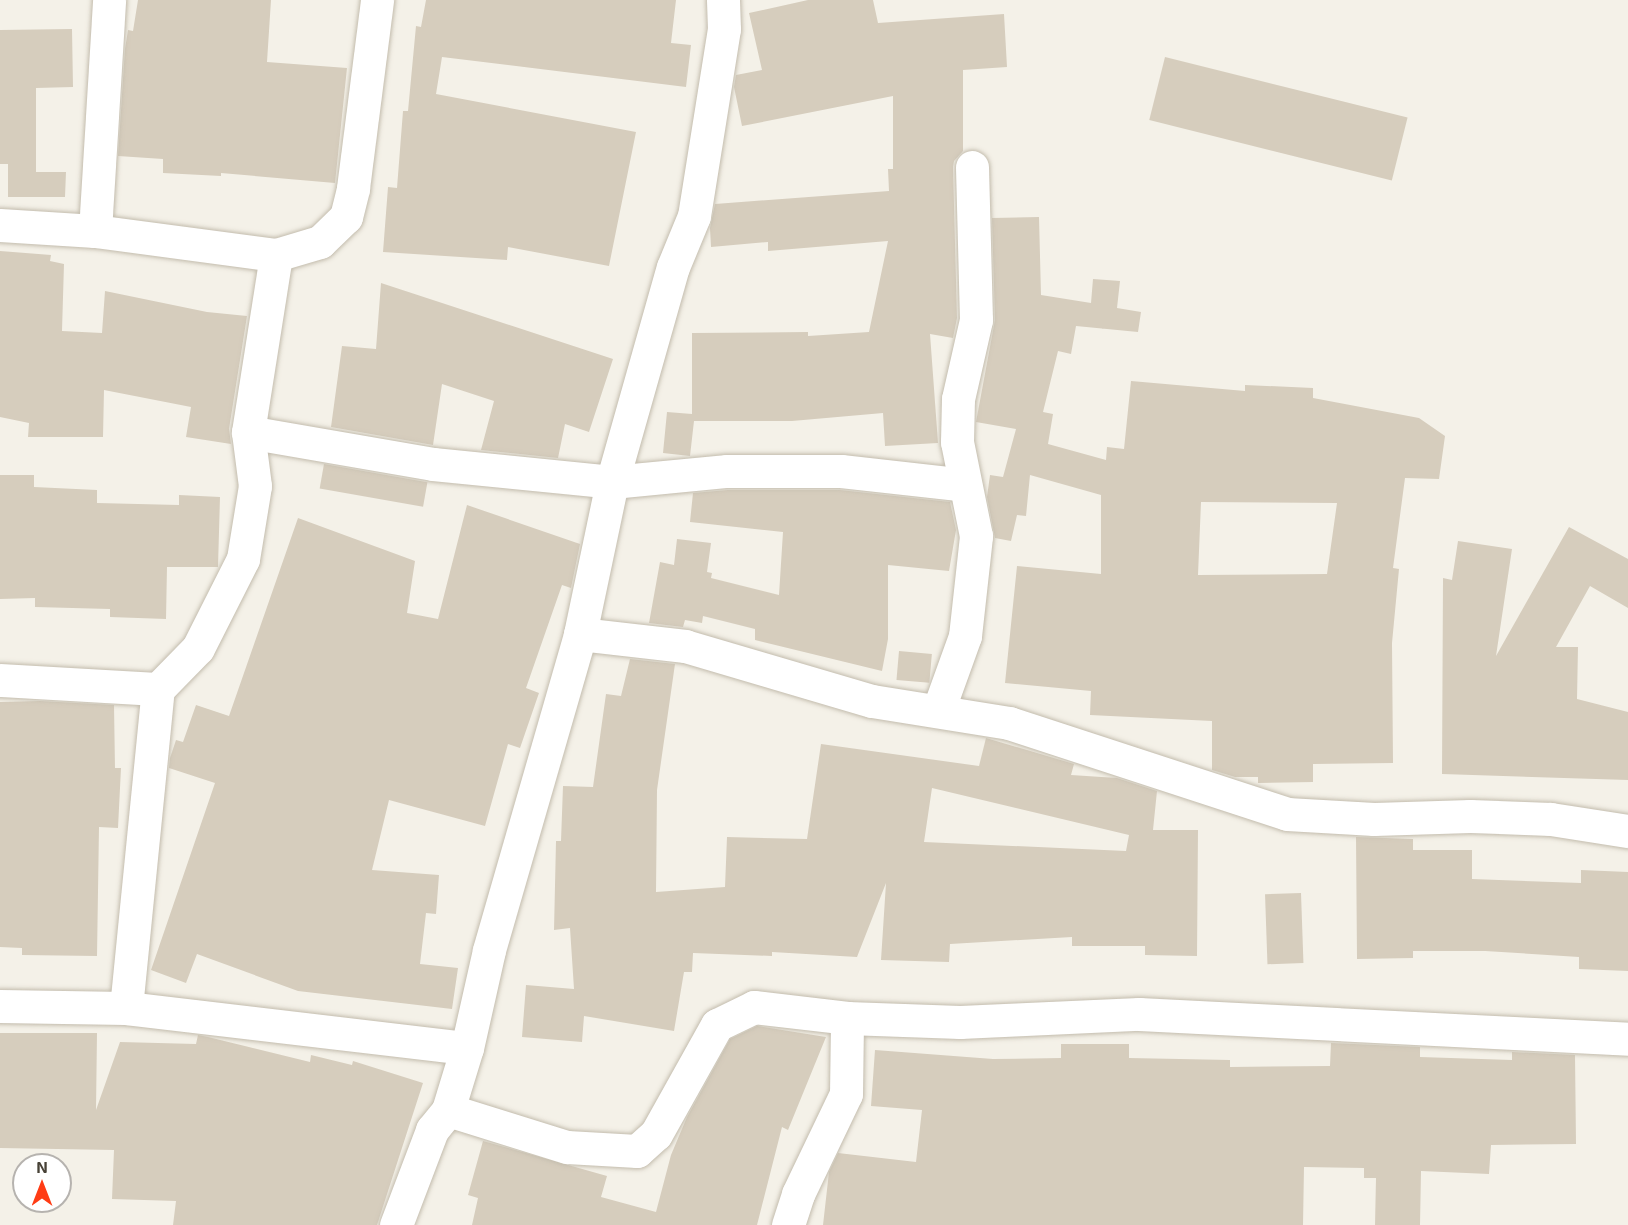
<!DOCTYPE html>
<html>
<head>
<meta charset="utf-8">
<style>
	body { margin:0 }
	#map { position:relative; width:1628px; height:1225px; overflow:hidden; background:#f4f1e8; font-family:"Exo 2",sans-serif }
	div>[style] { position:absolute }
	.building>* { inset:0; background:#d6cdbd; transform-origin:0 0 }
	.roads { filter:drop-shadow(0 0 2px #c3bcad) drop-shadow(0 0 2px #c3bcad) }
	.minor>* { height:33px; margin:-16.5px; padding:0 16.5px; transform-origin:16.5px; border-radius:16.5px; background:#fff }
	span { translate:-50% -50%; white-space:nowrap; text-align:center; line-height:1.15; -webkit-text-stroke:4.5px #fff; paint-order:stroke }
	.north { position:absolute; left:12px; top:1153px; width:60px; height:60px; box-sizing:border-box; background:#fff; border:2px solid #b6b3af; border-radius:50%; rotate:0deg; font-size:16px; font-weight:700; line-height:24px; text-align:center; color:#484237 }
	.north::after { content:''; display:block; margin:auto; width:21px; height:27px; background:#ff3c15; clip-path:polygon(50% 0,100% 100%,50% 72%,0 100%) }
</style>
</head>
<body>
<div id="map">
	<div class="building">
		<div style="clip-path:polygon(138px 0,271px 0,267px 62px,347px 68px,335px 183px,221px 173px,221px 176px,163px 173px,163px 159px,118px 156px,125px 49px,128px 30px,133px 31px)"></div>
		<div style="clip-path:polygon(426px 0,676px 0,671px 43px,691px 45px,686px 87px,442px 57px,436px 94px,636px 132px,609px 266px,508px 247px,507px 260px,383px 252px,388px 187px,397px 188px,403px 111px,408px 111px,416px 26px,421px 27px)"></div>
		<div style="clip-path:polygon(808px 0,873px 0,878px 23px,1004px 14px,1007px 67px,963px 70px,963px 151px,954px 161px,953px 167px,957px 318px,953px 338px,930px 334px,938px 443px,885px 446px,883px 413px,792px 421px,694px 421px,690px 456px,663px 453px,667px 412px,692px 414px,692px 333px,808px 332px,808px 336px,869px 332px,888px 241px,768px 251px,768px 242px,711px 247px,710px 228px,715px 204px,889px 191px,888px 169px,893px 169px,893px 96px,742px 126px,734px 87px,736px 75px,762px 70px,749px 13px)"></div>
		<div style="clip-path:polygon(72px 29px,73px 87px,36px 88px,36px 172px,66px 172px,65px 197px,8px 197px,8px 164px,0 164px,0 30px)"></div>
		<div style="left:1165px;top:57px;width:250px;height:65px;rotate:14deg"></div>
		<div style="clip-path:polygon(evenodd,1039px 217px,1041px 295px,1091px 303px,1093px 279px,1120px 281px,1117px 308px,1141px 312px,1138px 332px,1076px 326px,1071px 354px,1058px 351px,1043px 412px,1053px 414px,1048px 444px,1106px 460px,1107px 447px,1124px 449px,1131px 381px,1245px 391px,1245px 385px,1313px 388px,1313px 398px,1419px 418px,1445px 436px,1439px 479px,1405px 478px,1393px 568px,1399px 569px,1392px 643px,1393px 763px,1313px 764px,1313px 782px,1258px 783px,1258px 777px,1235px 777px,1212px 770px,1212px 721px,1090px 715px,1091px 691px,1005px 683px,1017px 566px,1101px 574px,1101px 495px,1030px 475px,1026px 516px,1017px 515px,1011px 541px,995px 538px,987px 497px,990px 475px,1003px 477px,1016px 429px,976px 422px,995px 320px,992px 218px,1039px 217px,1201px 502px,1337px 503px,1327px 574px,1198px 575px,1201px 502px)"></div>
		<div style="clip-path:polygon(0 251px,51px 255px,50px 261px,64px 264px,62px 331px,102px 333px,105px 291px,207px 312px,247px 316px,229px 429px,231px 444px,186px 437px,191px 407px,104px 390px,103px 437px,28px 437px,29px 423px,0 417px)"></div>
		<div style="clip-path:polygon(381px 283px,613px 359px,589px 432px,565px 424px,558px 458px,481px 450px,494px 401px,442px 384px,433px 445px,331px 427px,342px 346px,376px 349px)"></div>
		<div style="left:324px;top:464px;width:105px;height:25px;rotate:10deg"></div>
		<div style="clip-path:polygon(0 475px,34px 475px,34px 487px,97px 490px,97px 503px,179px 505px,179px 495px,220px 497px,218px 567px,167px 567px,166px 619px,110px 617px,110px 609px,35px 607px,35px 598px,0 599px)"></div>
		<div style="clip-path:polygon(728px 490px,840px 490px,950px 502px,956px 530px,949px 571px,888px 565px,888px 639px,882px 671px,755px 640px,755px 629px,703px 616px,702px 623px,685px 620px,683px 627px,649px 623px,660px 562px,674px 565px,677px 539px,711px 543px,707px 572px,712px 573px,711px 578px,779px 595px,783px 532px,690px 522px,693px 493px)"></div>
		<div style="clip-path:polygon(467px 505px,580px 544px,571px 588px,562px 585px,526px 688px,539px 693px,520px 748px,508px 744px,485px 826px,389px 800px,372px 870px,439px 875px,436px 914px,426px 913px,420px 964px,458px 968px,452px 1009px,298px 991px,197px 954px,186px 983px,151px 970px,215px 783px,169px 768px,170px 758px,176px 740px,183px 742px,196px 705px,229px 716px,298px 518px,415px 561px,407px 613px,438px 619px)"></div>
		<div style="clip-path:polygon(1569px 527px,1628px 559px,1628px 608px,1590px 586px,1556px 647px,1578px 647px,1577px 699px,1628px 712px,1628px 780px,1442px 774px,1443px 578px,1452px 580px,1458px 541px,1512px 549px,1496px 656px)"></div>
		<div style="left:899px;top:651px;width:33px;height:29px;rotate:5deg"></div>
		<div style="clip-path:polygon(evenodd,630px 659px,675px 664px,657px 790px,656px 892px,725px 887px,727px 837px,807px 839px,821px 744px,979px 766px,986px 738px,1074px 764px,1071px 775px,1117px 778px,1157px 791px,1153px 830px,1198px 830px,1197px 956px,1145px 955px,1145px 946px,1072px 946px,1072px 937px,950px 944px,949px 962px,881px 960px,886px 883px,857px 957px,772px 952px,772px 956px,693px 953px,692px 972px,684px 972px,674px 1031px,584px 1016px,582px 1042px,522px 1037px,526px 985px,574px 989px,570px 928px,554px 930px,556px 841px,561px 841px,563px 786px,593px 787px,606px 694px,621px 696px,630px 659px,932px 788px,1129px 835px,1126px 851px,924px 842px,932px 788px)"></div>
		<div style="clip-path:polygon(40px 701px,114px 705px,115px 768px,121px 768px,118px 828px,99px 827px,97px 956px,22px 955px,22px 948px,0 947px,0 702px)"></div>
		<div style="clip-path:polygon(1356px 837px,1413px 839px,1413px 850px,1472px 850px,1472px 879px,1581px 883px,1581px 870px,1628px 872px,1628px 971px,1579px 969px,1579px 957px,1485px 951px,1413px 951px,1413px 958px,1357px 959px)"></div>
		<div style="left:1301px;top:893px;width:70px;height:36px;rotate:88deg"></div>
		<div style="clip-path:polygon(757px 1026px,826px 1037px,788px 1130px,782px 1127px,757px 1225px,472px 1225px,478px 1198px,468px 1195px,483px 1141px,607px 1176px,601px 1197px,656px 1212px,671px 1155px,687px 1117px,730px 1039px)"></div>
		<div style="clip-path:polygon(0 1033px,97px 1033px,96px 1110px,120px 1042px,196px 1044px,198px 1035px,208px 1037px,310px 1062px,311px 1055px,352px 1065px,353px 1061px,423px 1083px,377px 1225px,173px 1225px,176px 1201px,112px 1199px,114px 1150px,0 1148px)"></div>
		<div style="clip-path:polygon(1331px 1043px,1420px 1047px,1420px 1057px,1512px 1060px,1512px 1052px,1575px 1055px,1576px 1144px,1491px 1145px,1489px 1174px,1421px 1171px,1420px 1225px,1375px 1225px,1376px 1178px,1364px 1178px,1364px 1168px,1304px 1167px,1303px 1225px,823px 1225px,829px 1172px,838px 1153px,916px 1162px,922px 1110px,871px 1106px,875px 1050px,993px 1059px,1061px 1058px,1061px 1044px,1129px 1044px,1129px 1058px,1230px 1060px,1230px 1067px,1330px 1066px)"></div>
	</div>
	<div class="roads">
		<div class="minor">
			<div style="left:0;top:225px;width:95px;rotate:3.6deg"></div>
			<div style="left:95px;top:231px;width:183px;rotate:7.6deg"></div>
			<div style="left:276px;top:255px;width:46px;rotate:-16.5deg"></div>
			<div style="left:320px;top:242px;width:36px;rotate:-44deg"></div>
			<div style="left:346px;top:217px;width:30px;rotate:-76deg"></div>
			<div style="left:353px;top:188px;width:190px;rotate:-82.7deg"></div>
			<div style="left:95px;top:231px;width:231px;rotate:-86.5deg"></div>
			<div style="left:248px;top:432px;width:188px;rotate:9.8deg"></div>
			<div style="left:433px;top:464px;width:180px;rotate:5.7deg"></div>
			<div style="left:612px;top:482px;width:116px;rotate:-5.5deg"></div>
			<div style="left:727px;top:471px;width:114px"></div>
			<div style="left:841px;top:471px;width:125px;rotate:6.4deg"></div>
			<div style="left:580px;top:634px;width:106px;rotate:6.5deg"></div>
			<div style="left:685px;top:646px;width:195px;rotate:16.4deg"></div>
			<div style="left:872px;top:701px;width:139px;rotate:9.1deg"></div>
			<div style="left:1009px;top:723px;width:293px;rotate:18.1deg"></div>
			<div style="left:1287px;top:814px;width:87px;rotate:3.3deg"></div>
			<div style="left:1374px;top:819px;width:96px;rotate:-1.8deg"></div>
			<div style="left:1470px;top:816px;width:81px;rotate:2.1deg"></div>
			<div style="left:1551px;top:819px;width:78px;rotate:8.9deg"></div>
			<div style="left:0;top:680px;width:158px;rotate:3.3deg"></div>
			<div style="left:938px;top:711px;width:80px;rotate:-70.2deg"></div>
			<div style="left:965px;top:636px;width:101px;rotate:-83.7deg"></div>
			<div style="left:976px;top:536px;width:96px;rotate:-101.4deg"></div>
			<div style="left:957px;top:442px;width:43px;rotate:-88.7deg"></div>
			<div style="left:958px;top:399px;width:81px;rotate:-77.2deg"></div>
			<div style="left:976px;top:320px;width:153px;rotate:-91.5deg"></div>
			<div style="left:0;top:1006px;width:126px;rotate:0.9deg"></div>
			<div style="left:126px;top:1008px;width:343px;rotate:6.7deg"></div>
			<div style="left:126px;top:1008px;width:321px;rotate:-84.3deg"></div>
			<div style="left:158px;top:689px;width:57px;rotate:-45.7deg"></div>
			<div style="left:198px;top:648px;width:100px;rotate:-63.2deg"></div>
			<div style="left:243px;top:559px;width:74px;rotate:-80.7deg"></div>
			<div style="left:255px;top:486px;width:54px;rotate:-97.4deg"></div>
			<div style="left:248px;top:432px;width:179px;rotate:-81deg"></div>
			<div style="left:448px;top:1110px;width:125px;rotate:17.3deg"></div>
			<div style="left:567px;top:1147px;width:70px;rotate:3.3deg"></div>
			<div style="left:637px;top:1151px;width:25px;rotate:-42deg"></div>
			<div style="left:656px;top:1134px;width:125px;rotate:-60.8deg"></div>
			<div style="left:717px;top:1025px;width:41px;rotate:-25.9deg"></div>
			<div style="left:754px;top:1007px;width:94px;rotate:6.7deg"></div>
			<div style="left:847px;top:1018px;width:113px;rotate:2deg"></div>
			<div style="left:960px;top:1022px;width:179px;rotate:-2.6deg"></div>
			<div style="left:1139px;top:1014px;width:490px;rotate:2.9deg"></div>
			<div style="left:396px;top:1225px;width:102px;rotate:-69.2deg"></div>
			<div style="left:432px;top:1130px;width:26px;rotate:-51deg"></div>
			<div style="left:448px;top:1110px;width:65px;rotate:-73deg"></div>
			<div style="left:467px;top:1048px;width:100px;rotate:-77.3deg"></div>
			<div style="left:489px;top:950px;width:329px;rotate:-73.9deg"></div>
			<div style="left:580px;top:634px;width:155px;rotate:-78.1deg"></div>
			<div style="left:612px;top:482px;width:223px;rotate:-74.2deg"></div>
			<div style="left:673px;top:267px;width:55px;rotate:-67.6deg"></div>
			<div style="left:694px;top:216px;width:189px;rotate:-80.9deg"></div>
			<div style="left:724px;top:29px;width:29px;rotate:-92deg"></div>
			<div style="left:788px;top:1225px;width:33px;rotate:-72deg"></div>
			<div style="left:798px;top:1194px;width:111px;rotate:-64.4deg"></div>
			<div style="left:846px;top:1094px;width:76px;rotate:-89.2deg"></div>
		</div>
	</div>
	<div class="north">N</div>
</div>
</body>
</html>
